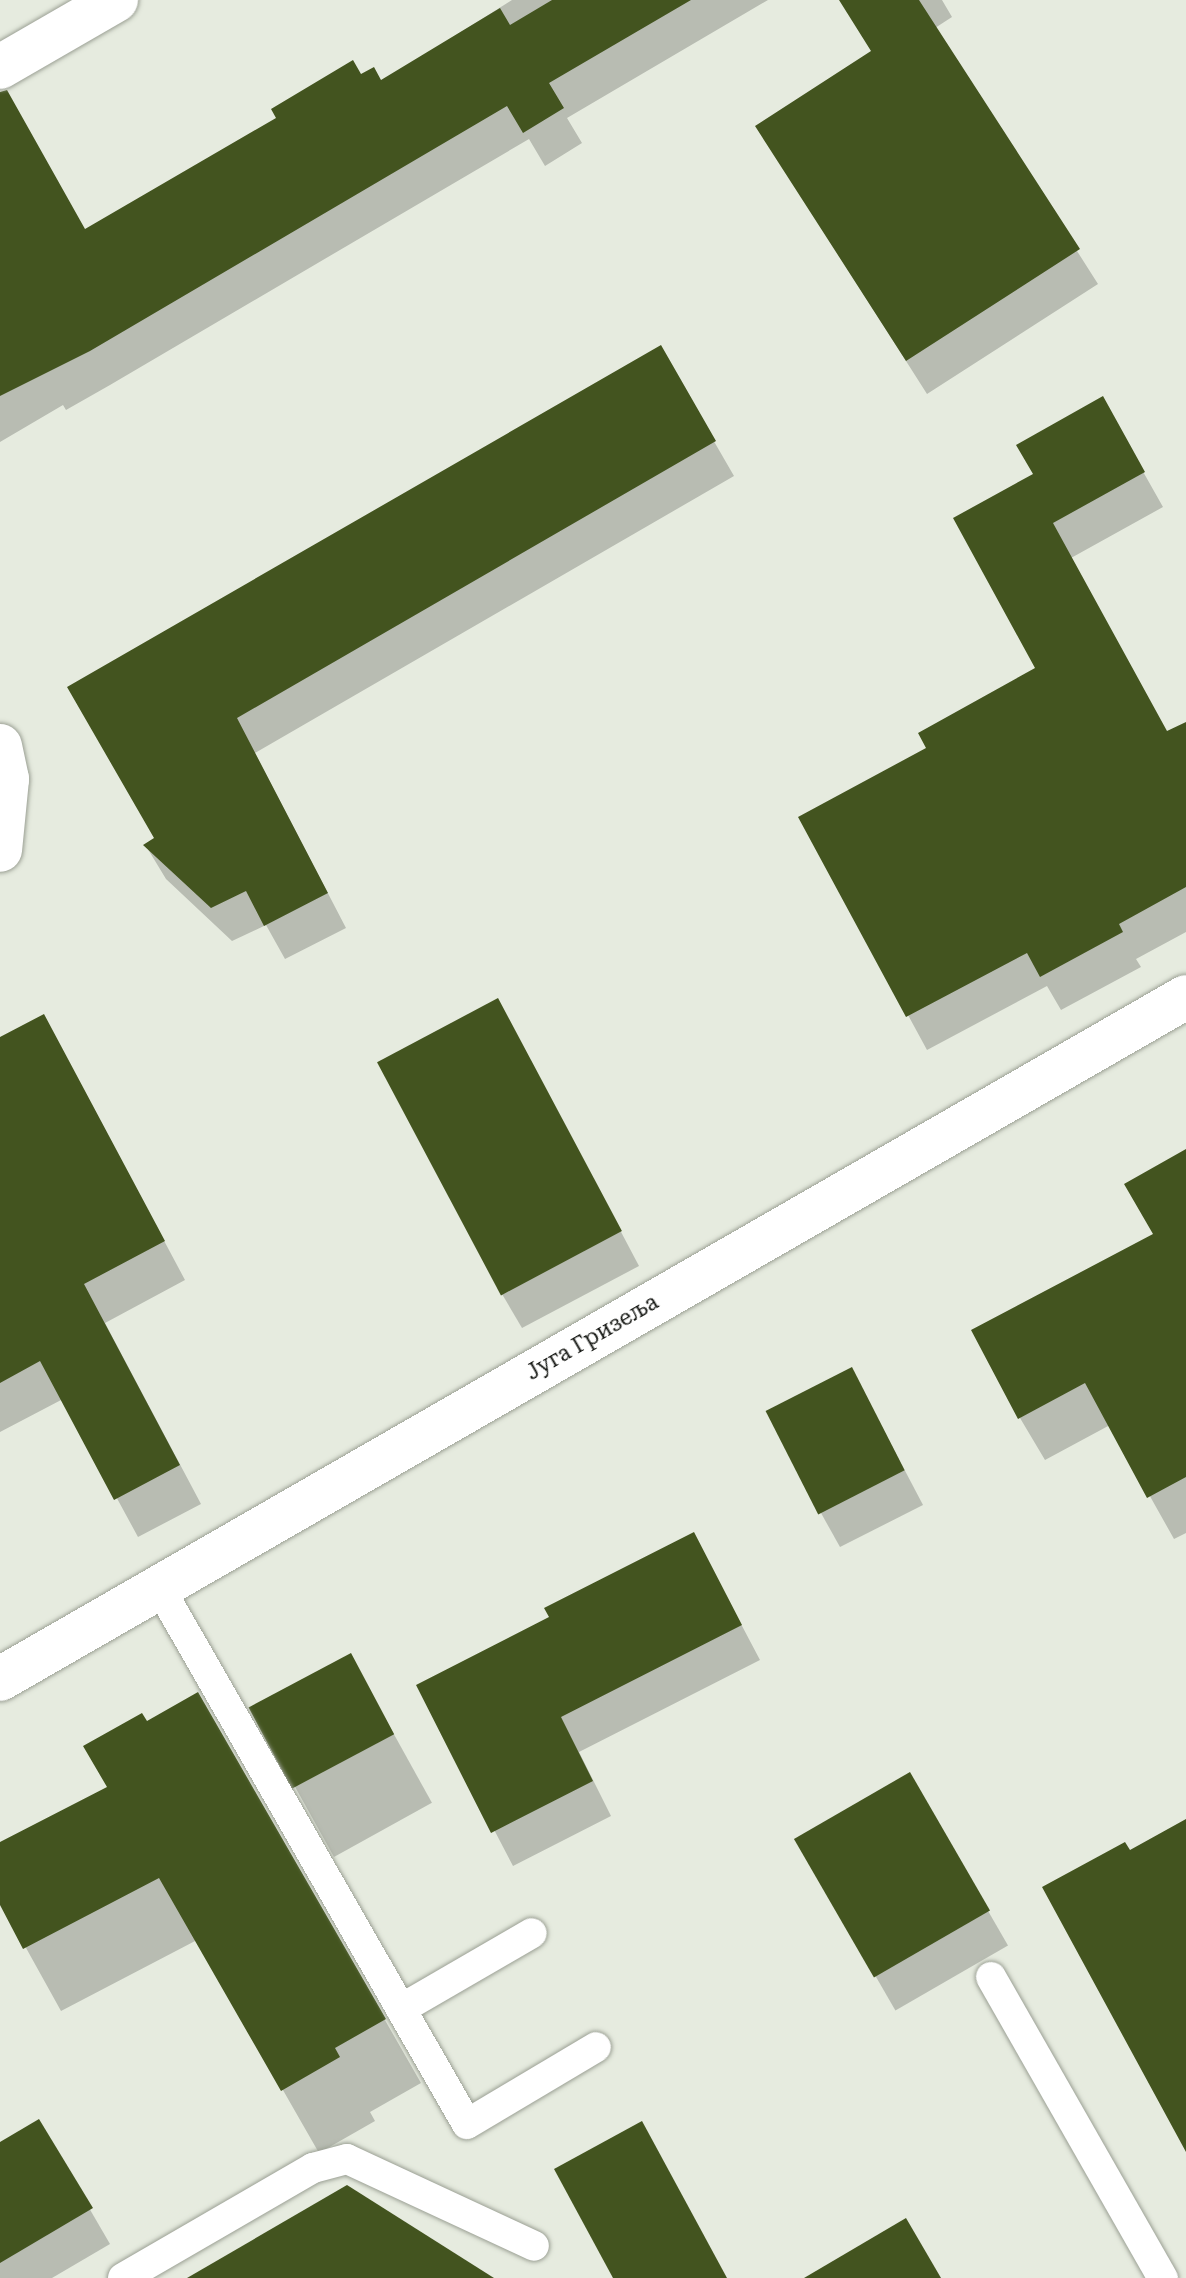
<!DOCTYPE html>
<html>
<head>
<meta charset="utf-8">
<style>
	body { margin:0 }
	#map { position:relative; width:1186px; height:2278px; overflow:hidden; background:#e6ebdf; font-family:"Roboto Serif",serif }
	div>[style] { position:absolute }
	.shadow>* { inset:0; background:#0003; transform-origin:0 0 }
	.building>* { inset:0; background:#43541f; transform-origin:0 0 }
	.roads { filter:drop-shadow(0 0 2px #9ba094) drop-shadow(0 0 2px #9ba094) }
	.lane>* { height:30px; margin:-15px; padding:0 15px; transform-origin:15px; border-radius:15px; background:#fff }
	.street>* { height:44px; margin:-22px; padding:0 22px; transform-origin:22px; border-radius:22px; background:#fff }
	span { translate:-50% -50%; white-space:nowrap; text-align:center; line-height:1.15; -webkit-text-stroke:8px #fff; paint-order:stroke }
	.street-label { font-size:22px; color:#151713 }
</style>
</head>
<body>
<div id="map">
	<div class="shadow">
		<div style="clip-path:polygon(512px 0,768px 0,567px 118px,582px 143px,545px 166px,529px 139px,110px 385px,66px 410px,63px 405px,0 442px,0 134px,85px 232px,361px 76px,380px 83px)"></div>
		<div style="clip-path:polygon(840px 0,942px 0,952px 17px,935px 28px,1098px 284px,927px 394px,757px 127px,873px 53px)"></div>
		<div style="clip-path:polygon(660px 348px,734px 476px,255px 753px,346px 928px,285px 959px,266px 925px,232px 941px,166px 879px,146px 846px,157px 838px,70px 688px)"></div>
		<div style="clip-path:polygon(1102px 399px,1163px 507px,1071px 558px,1167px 734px,1186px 727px,1186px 932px,1136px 959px,1141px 967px,1061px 1010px,1047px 986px,927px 1050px,801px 818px,929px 749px,1037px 668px,1036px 475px)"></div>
		<div style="clip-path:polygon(517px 1035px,639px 1266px,522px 1328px,502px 1294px)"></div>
		<div style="clip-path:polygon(0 1039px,65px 1055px,185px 1280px,105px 1323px,201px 1504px,138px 1537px,63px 1399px,0 1432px)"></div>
		<div style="clip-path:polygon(1186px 1151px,1186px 1533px,1174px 1539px,1110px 1425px,1045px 1460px,1020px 1418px,1155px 1234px)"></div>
		<div style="clip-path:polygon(852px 1370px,923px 1505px,840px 1547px,821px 1513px)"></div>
		<div style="clip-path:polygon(694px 1535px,760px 1660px,579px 1752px,611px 1816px,513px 1866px,419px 1686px,551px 1618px)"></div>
		<div style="left:350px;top:1655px;width:169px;height:112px;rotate:61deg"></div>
		<div style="clip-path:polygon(198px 1694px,421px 2083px,370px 2112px,375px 2121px,319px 2153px,197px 1940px,61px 2011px,0 1901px,0 1845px,110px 1788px,146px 1724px)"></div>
		<div style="left:909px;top:1774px;width:198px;height:130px;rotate:60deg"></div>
		<div style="clip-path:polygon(39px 2122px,110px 2244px,52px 2278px,0 2278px,0 2144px)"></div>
	</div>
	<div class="building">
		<div style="clip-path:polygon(552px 0,691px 0,549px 83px,564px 108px,523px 133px,507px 106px,90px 351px,0 396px,0 92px,7px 90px,85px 229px,276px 118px,271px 109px,353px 60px,361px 74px,374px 67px,381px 80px,500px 8px,510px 25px)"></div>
		<div style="clip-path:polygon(839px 0,919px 0,1080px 249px,906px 361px,755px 126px,871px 51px)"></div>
		<div style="clip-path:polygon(661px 345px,716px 441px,237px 718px,328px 893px,264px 926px,246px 891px,211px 908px,143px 845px,154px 838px,67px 687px)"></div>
		<div style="clip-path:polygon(1103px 396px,1145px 472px,1053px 523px,1167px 731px,1186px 722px,1186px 887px,1119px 924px,1123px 932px,1040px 977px,1027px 953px,906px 1017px,798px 817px,926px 748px,918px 733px,1035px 668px,953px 518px,1033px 474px,1016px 445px)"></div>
		<div style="left:498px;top:998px;width:264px;height:137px;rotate:62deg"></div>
		<div style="clip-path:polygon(44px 1014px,165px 1241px,84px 1284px,180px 1465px,114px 1500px,40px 1361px,0 1383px,0 1037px)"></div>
		<div style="clip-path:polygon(1186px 1149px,1186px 1477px,1147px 1498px,1085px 1383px,1018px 1419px,971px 1330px,1153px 1234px,1124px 1184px)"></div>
		<div style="left:852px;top:1367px;width:116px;height:97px;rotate:63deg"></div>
		<div style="clip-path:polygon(694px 1532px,742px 1625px,561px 1717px,593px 1781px,491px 1833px,416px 1685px,549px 1617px,544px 1608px)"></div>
		<div style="left:351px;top:1653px;width:92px;height:116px;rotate:62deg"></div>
		<div style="clip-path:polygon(198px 1692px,386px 2019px,335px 2048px,340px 2057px,281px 2091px,159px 1878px,23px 1949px,0 1905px,0 1842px,107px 1787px,83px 1746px,142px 1713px,147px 1721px)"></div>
		<div style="left:910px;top:1772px;width:160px;height:134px;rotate:60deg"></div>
		<div style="clip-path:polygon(1186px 1819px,1186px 2152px,1042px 1887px,1125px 1842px,1130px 1850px)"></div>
		<div style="clip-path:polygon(39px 2119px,93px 2208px,0 2263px,0 2142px)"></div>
		<div style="clip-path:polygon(642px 2121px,727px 2278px,613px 2278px,554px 2169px)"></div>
		<div style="clip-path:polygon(347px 2185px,494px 2278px,187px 2278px)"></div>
		<div style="clip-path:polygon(906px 2218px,941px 2278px,804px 2278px)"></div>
	</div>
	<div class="roads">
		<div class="lane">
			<div style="left:158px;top:1585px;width:621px;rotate:60.18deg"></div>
			<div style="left:467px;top:2124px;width:150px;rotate:-30.8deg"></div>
			<div style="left:991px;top:1977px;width:347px;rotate:60.3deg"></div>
			<div style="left:401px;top:2009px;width:151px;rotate:-30.1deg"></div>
			<div style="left:123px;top:2278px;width:220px;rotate:-30.1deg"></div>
			<div style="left:313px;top:2168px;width:35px;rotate:-15deg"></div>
			<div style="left:347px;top:2159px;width:206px;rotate:24.9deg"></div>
		</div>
		<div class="street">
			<div style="left:0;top:67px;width:134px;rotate:-30deg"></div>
			<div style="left:0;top:746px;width:34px;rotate:78deg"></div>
			<div style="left:7px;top:779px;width:71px;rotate:95.6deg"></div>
			<div style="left:0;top:1679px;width:1368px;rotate:-29.9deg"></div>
		</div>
	</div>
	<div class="street-label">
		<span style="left:592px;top:1337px;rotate:-30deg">Југа Гризеља</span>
	</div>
</div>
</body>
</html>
